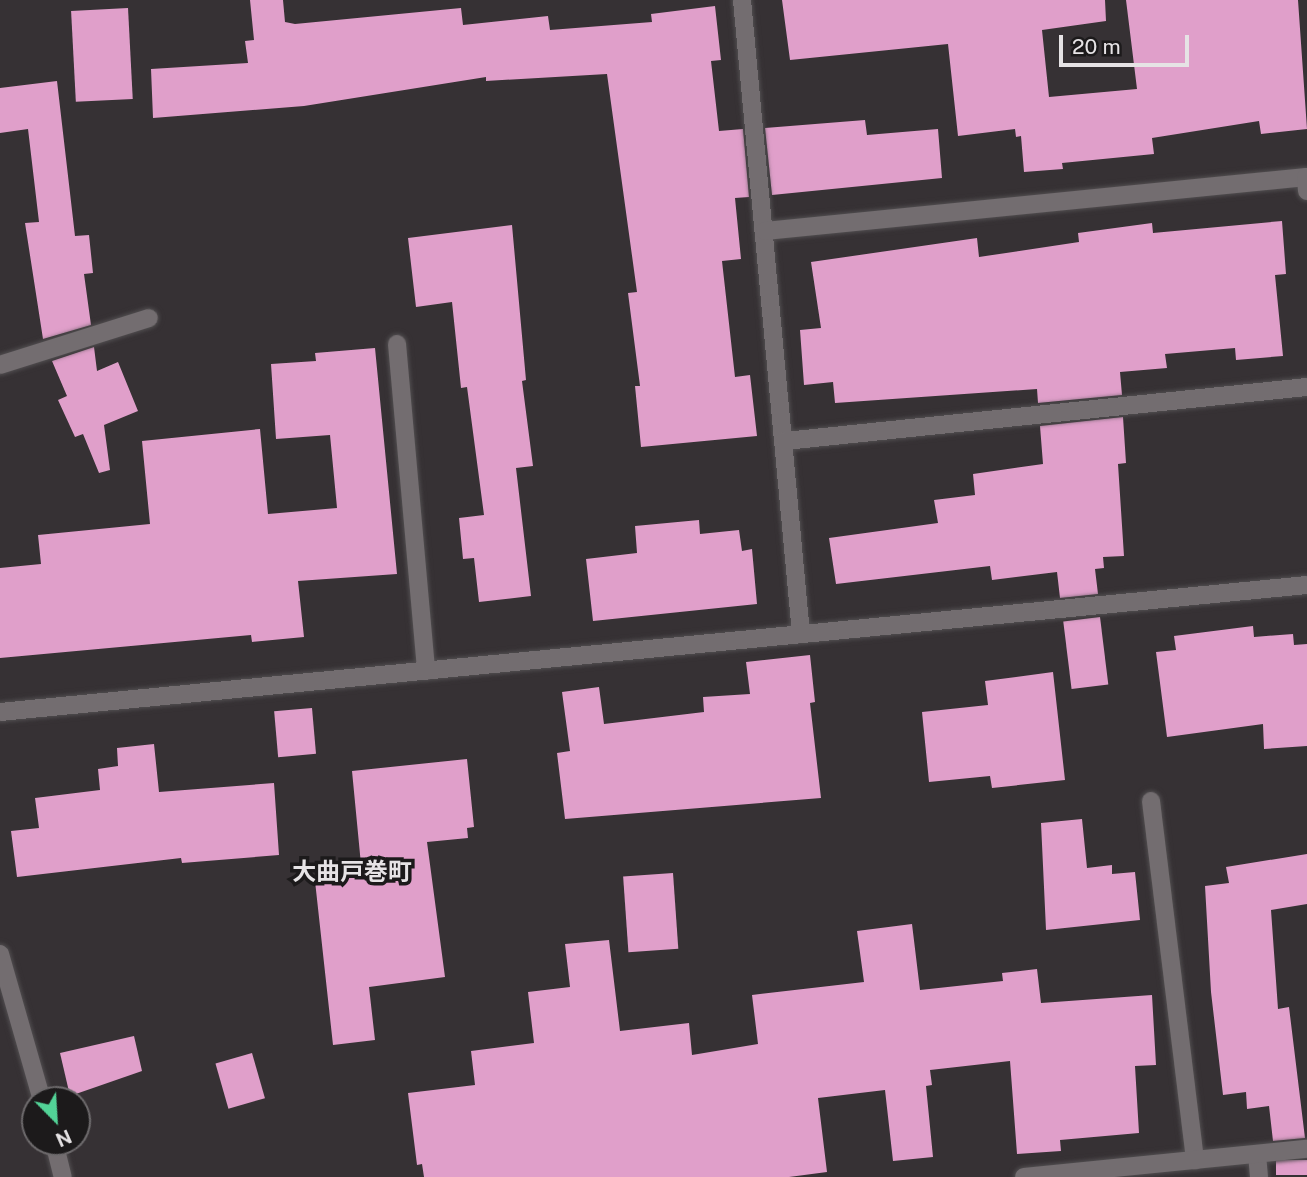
<!DOCTYPE html>
<html>
<head>
<meta charset="utf-8">
<style>
	body { margin:0 }
	#map { position:relative; width:1307px; height:1177px; overflow:hidden; background:#363134; font-family:"Public Sans","Noto Sans JP",sans-serif }
	div>[style] { position:absolute }
	.building>* { inset:0; background:#e09fca; transform-origin:0 0 }
	.roads { filter:drop-shadow(0 0 2px #514e50) drop-shadow(0 0 2px #514e50) }
	.street>* { height:18px; margin:-9px; padding:0 9px; transform-origin:9px; border-radius:9px; background:#736d70 }
	span { translate:-50% -50%; white-space:nowrap; text-align:center; line-height:1.15; -webkit-text-stroke:7px #1c1a1b; paint-order:stroke }
	.neighbourhood-label { font-size:24px; color:#e6e3e5; font-weight:700 }
	.north { position:absolute; left:21px; top:1086px; width:70px; height:70px; box-sizing:border-box; background:#1c1a1b; border:2px solid #6d6a6c; border-radius:50%; rotate:156deg; font-size:19px; font-weight:700; line-height:28px; text-align:center; color:#e6e3e5 }
	.north::after { content:''; display:block; margin:auto; width:24px; height:32px; background:#52d397; clip-path:polygon(50% 0,100% 100%,50% 72%,0 100%) }
	.scale { position:absolute; left:1059px; top:35px; width:130px; height:32px; box-sizing:border-box; border:4px solid #e6e3e5; border-top:0; padding-left:9px; font-size:21px; line-height:24px; white-space:nowrap; color:#e6e3e5; -webkit-text-stroke:5px #1c1a1b; paint-order:stroke }
</style>
</head>
<body>
<div id="map">
	<div class="building">
		<div style="clip-path:polygon(250px 0,283px 0,285px 22px,295px 24px,461px 8px,463px 25px,548px 16px,550px 30px,652px 22px,651px 14px,715px 6px,721px 60px,711px 61px,719px 131px,743px 129px,749px 197px,735px 198px,741px 259px,722px 261px,735px 377px,750px 375px,757px 436px,641px 447px,635px 386px,640px 386px,628px 293px,637px 292px,607px 74px,486px 81px,486px 77px,304px 106px,153px 118px,151px 69px,248px 63px,245px 41px,254px 40px)"></div>
		<div style="clip-path:polygon(782px 0,1105px 0,1106px 21px,1042px 30px,1049px 97px,1137px 89px,1126px 0,1298px 0,1307px 129px,1261px 134px,1259px 121px,1152px 138px,1154px 154px,1062px 163px,1063px 169px,1024px 172px,1021px 136px,1016px 137px,1015px 129px,958px 136px,948px 44px,790px 60px)"></div>
		<div style="left:128px;top:8px;width:91px;height:57px;rotate:87deg"></div>
		<div style="clip-path:polygon(57px 81px,75px 236px,89px 235px,93px 273px,84px 274px,91px 325px,43px 339px,25px 223px,39px 222px,28px 129px,0 133px,0 88px)"></div>
		<div style="clip-path:polygon(865px 120px,867px 135px,938px 129px,942px 178px,772px 195px,765px 128px)"></div>
		<div style="clip-path:polygon(1282px 221px,1286px 274px,1275px 275px,1283px 356px,1236px 360px,1235px 348px,1165px 354px,1167px 368px,1120px 372px,1122px 395px,1038px 403px,1037px 389px,835px 403px,833px 382px,804px 385px,800px 330px,821px 328px,811px 262px,977px 238px,979px 257px,1079px 242px,1078px 233px,1152px 223px,1153px 233px)"></div>
		<div style="clip-path:polygon(512px 225px,526px 380px,522px 381px,533px 466px,516px 468px,531px 596px,479px 602px,474px 558px,463px 559px,459px 518px,484px 515px,467px 387px,461px 388px,452px 302px,416px 307px,408px 238px)"></div>
		<div style="clip-path:polygon(94px 347px,97px 371px,118px 362px,138px 411px,104px 425px,110px 470px,99px 473px,83px 434px,75px 437px,58px 400px,67px 396px,52px 361px)"></div>
		<div style="clip-path:polygon(375px 348px,397px 574px,298px 581px,304px 637px,252px 642px,251px 635px,0 658px,0 568px,41px 564px,38px 535px,150px 524px,142px 441px,260px 429px,268px 514px,337px 508px,330px 435px,276px 439px,271px 364px,316px 361px,315px 353px)"></div>
		<div style="clip-path:polygon(1123px 417px,1126px 463px,1118px 464px,1124px 556px,1103px 557px,1104px 568px,1095px 569px,1098px 594px,1060px 598px,1057px 572px,992px 580px,990px 566px,836px 584px,829px 538px,938px 523px,934px 500px,975px 495px,973px 474px,1043px 464px,1040px 426px)"></div>
		<div style="clip-path:polygon(699px 520px,700px 534px,739px 530px,742px 551px,752px 549px,757px 604px,593px 621px,586px 559px,637px 553px,635px 526px)"></div>
		<div style="left:1100px;top:617px;width:68px;height:37px;rotate:83deg"></div>
		<div style="clip-path:polygon(1253px 626px,1254px 637px,1293px 634px,1294px 645px,1307px 644px,1307px 746px,1264px 749px,1263px 724px,1167px 737px,1156px 652px,1176px 650px,1174px 636px)"></div>
		<div style="clip-path:polygon(810px 655px,815px 702px,810px 703px,821px 798px,565px 819px,557px 753px,570px 751px,562px 692px,599px 687px,604px 724px,704px 712px,703px 697px,750px 694px,746px 662px)"></div>
		<div style="clip-path:polygon(1053px 672px,1065px 780px,992px 788px,990px 776px,929px 782px,922px 712px,988px 705px,985px 681px)"></div>
		<div style="left:312px;top:708px;width:46px;height:38px;rotate:85deg"></div>
		<div style="clip-path:polygon(154px 744px,159px 792px,274px 783px,279px 855px,182px 863px,181px 858px,17px 877px,11px 831px,39px 828px,35px 798px,100px 790px,98px 769px,118px 766px,117px 748px)"></div>
		<div style="clip-path:polygon(467px 759px,474px 827px,467px 828px,468px 838px,427px 842px,445px 977px,369px 987px,375px 1040px,333px 1045px,315px 881px,362px 875px,352px 771px)"></div>
		<div style="clip-path:polygon(1082px 819px,1087px 868px,1112px 865px,1112px 874px,1135px 872px,1140px 920px,1046px 930px,1041px 823px)"></div>
		<div style="clip-path:polygon(1307px 854px,1307px 904px,1271px 910px,1278px 1009px,1289px 1007px,1305px 1138px,1273px 1141px,1269px 1106px,1247px 1109px,1246px 1092px,1223px 1095px,1211px 992px,1205px 886px,1229px 883px,1226px 867px)"></div>
		<div style="left:673px;top:873px;width:76px;height:50px;rotate:86deg"></div>
		<div style="clip-path:polygon(912px 924px,920px 990px,1003px 981px,1002px 973px,1037px 969px,1041px 1003px,1152px 995px,1156px 1065px,1135px 1066px,1139px 1133px,1060px 1140px,1061px 1151px,1017px 1154px,1010px 1061px,930px 1070px,932px 1085px,926px 1086px,933px 1157px,893px 1161px,885px 1090px,818px 1098px,827px 1172px,789px 1177px,424px 1177px,422px 1164px,417px 1165px,408px 1093px,475px 1085px,471px 1051px,534px 1043px,528px 992px,570px 987px,565px 944px,609px 940px,620px 1031px,689px 1023px,692px 1055px,758px 1044px,752px 995px,864px 982px,857px 931px)"></div>
		<div style="clip-path:polygon(134px 1036px,142px 1071px,70px 1096px,60px 1053px)"></div>
		<div style="left:252px;top:1053px;width:47px;height:38px;rotate:74deg"></div>
		<div style="left:1307px;top:1160px;width:15px;height:31px;rotate:90deg"></div>
	</div>
	<div class="roads">
		<div class="street">
			<div style="left:742px;top:0;width:637px;rotate:84.68deg"></div>
			<div style="left:765px;top:231px;width:544px;rotate:-5.7deg"></div>
			<div style="left:1306px;top:177px;width:14px;rotate:86deg"></div>
			<div style="left:397px;top:344px;width:328px;rotate:84.9deg"></div>
			<div style="left:0;top:365px;width:156px;rotate:-17.5deg"></div>
			<div style="left:785px;top:441px;width:525px;rotate:-5.91deg"></div>
			<div style="left:0;top:712px;width:1313px;rotate:-5.55deg"></div>
			<div style="left:1151px;top:801px;width:362px;rotate:83deg"></div>
			<div style="left:0;top:954px;width:152px;rotate:74deg"></div>
			<div style="left:54px;top:1142px;width:36px;rotate:76deg"></div>
			<div style="left:1257px;top:1154px;width:23px;rotate:85deg"></div>
			<div style="left:1024px;top:1177px;width:284px;rotate:-5.7deg"></div>
		</div>
	</div>
	<div class="neighbourhood-label">
		<span style="left:352px;top:872px">大曲戸巻町</span>
	</div>
	<div class="north">N</div>
	<div class="scale">20 m</div>
</div>
</body>
</html>
